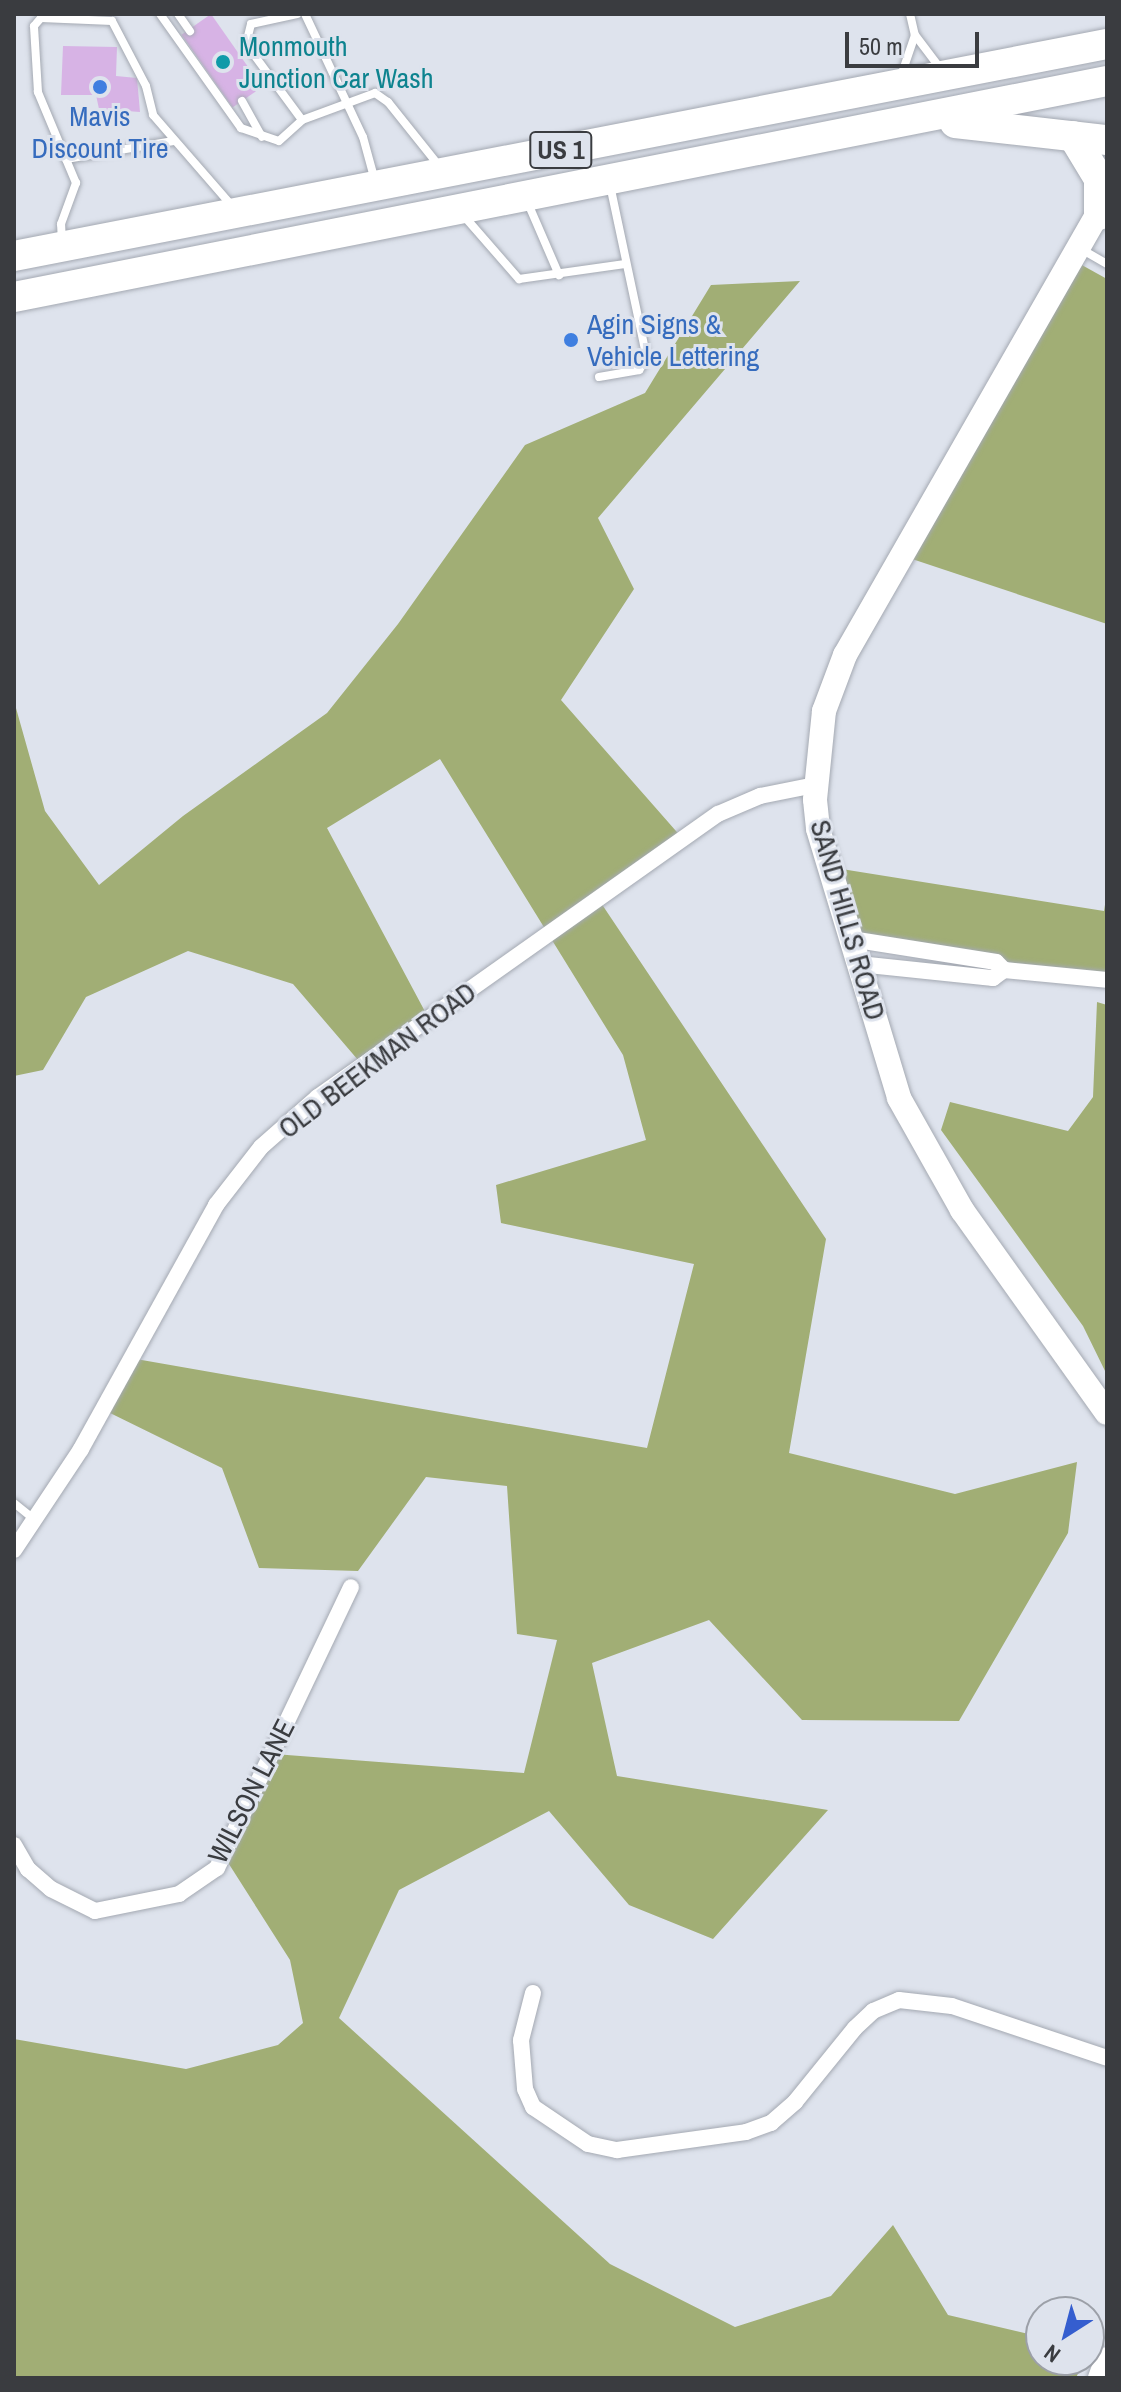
<!DOCTYPE html>
<html>
<head>
<meta charset="utf-8">
<style>
	body { margin:0 }
	#map { position:relative; width:1121px; height:2392px; overflow:hidden; background:#dee3ed; font-family:"Archivo Narrow",sans-serif }
	div>[style] { position:absolute }
	.forest>* { inset:0; background:#a1ae75 }
	.building>* { inset:0; background:#d7b3e5; transform-origin:0 0 }
	.roads { filter:drop-shadow(0 0 2px #a4a9b2) drop-shadow(0 0 2px #a4a9b2) }
	.lane>* { height:8px; margin:-4px; padding:0 4px; transform-origin:4px; border-radius:4px; background:#fff }
	.street>* { height:16px; margin:-8px; padding:0 8px; transform-origin:8px; border-radius:8px; background:#fff }
	.secondary>* { height:24px; margin:-12px; padding:0 12px; transform-origin:12px; border-radius:12px; background:#fff }
	.highway>* { height:30px; margin:-15px; padding:0 15px; transform-origin:15px; border-radius:15px; background:#fff }
	.dots>* { width:22px; height:22px; translate:-50% -50%; box-sizing:border-box; border:4px solid #dee3ed; border-radius:50% }
	span { translate:-50% -50%; white-space:nowrap; text-align:center; line-height:1.15; -webkit-text-stroke:6px #dee3ed; paint-order:stroke }
	.shield-label span { padding:2px 6px; background:#dee3ed; border:2px solid; border-radius:6px; -webkit-text-stroke-width:0 }
	.shield-label { font-size:26px; color:#3a3c40; font-weight:700 }
	.culture-label { font-size:28px; color:#0d838f }
	.left { translate:0 -50%; text-align:left }
	.shop-label { font-size:28px; color:#366cbe }
	.street-label { font-size:28px; color:#3a3c40 }
	.frame { position:absolute; inset:0; border:16px solid #3a3c40; pointer-events:none }
	.north { position:absolute; left:1025px; top:2296px; width:80px; height:80px; box-sizing:border-box; background:#dee3ed; border:2px solid #9ca0a8; border-radius:50%; rotate:216deg; font-size:22px; font-weight:700; line-height:32px; text-align:center; color:#3a3c40 }
	.north::after { content:''; display:block; margin:auto; width:28px; height:36px; background:#355ecf; clip-path:polygon(50% 0,100% 100%,50% 72%,0 100%) }
	.scale { position:absolute; left:845px; top:32px; width:134px; height:36px; box-sizing:border-box; border:4px solid #3a3c40; border-top:0; padding-left:10px; font-size:24px; line-height:28px; white-space:nowrap; color:#3a3c40; -webkit-text-stroke:6px #dee3ed; paint-order:stroke }
</style>
</head>
<body>
<div id="map">
	<div class="forest">
		<div style="clip-path:polygon(1071px 259px,1107px 279px,1107px 624px,903px 556px)"></div>
		<div style="clip-path:polygon(800px 281px,598px 518px,634px 589px,561px 700px,683px 839px,601px 903px,826px 1239px,789px 1453px,955px 1494px,1077px 1462px,1068px 1533px,959px 1721px,802px 1720px,709px 1620px,592px 1663px,617px 1776px,828px 1810px,713px 1939px,629px 1905px,549px 1811px,399px 1890px,339px 2018px,610px 2264px,735px 2327px,831px 2296px,893px 2225px,948px 2315px,1041px 2337px,1041px 2360px,1084px 2360px,1076px 2378px,14px 2378px,14px 2039px,186px 2069px,278px 2045px,303px 2023px,290px 1960px,220px 1850px,274px 1754px,524px 1773px,557px 1640px,517px 1634px,507px 1486px,426px 1477px,358px 1571px,259px 1568px,222px 1468px,108px 1412px,136px 1359px,647px 1448px,694px 1264px,501px 1223px,496px 1185px,646px 1140px,623px 1055px,440px 759px,327px 828px,429px 1019px,364px 1067px,293px 984px,188px 951px,86px 997px,43px 1070px,14px 1076px,14px 701px,45px 811px,99px 885px,183px 816px,327px 713px,398px 624px,525px 445px,645px 393px,711px 285px)"></div>
		<div style="clip-path:polygon(829px 867px,1104px 911px,1107px 892px,1107px 977px,846px 938px)"></div>
		<div style="clip-path:polygon(1097px 1002px,1107px 1005px,1107px 1375px,1083px 1326px,941px 1130px,950px 1102px,1068px 1131px,1093px 1097px)"></div>
	</div>
	<div class="building">
		<div style="left:211px;top:14px;width:89px;height:36px;rotate:55deg"></div>
		<div style="clip-path:polygon(63px 46px,117px 47px,116px 76px,137px 78px,140px 112px,99px 109px,96px 95px,61px 95px)"></div>
	</div>
	<div class="roads">
		<div class="lane">
			<div style="left:160px;top:14px;width:140px;rotate:54.6deg"></div>
			<div style="left:241px;top:128px;width:40px;rotate:18.9deg"></div>
			<div style="left:279px;top:141px;width:31px;rotate:-42deg"></div>
			<div style="left:302px;top:120px;width:78px;rotate:-20.3deg"></div>
			<div style="left:375px;top:93px;width:16px;rotate:35deg"></div>
			<div style="left:388px;top:102px;width:82px;rotate:51.4deg"></div>
			<div style="left:178px;top:14px;width:21px;rotate:55deg"></div>
			<div style="left:297px;top:14px;width:47px;rotate:167.7deg"></div>
			<div style="left:251px;top:24px;width:21px;rotate:104deg"></div>
			<div style="left:246px;top:44px;width:94px;rotate:53.6deg"></div>
			<div style="left:305px;top:14px;width:136px;rotate:64.8deg"></div>
			<div style="left:363px;top:137px;width:46px;rotate:74.7deg"></div>
			<div style="left:910px;top:14px;width:22px;rotate:77deg"></div>
			<div style="left:915px;top:35px;width:41px;rotate:52.9deg"></div>
			<div style="left:901px;top:76px;width:43px;rotate:-71.1deg"></div>
			<div style="left:242px;top:101px;width:41px;rotate:60.9deg"></div>
			<div style="left:66px;top:159px;width:109px;rotate:-9.5deg"></div>
			<div style="left:527px;top:201px;width:81px;rotate:66.6deg"></div>
			<div style="left:464px;top:216px;width:84px;rotate:48.9deg"></div>
			<div style="left:519px;top:279px;width:107px;rotate:-8.1deg"></div>
			<div style="left:62px;top:242px;width:18px;rotate:-93deg"></div>
			<div style="left:61px;top:224px;width:44px;rotate:-69.9deg"></div>
			<div style="left:76px;top:183px;width:99px;rotate:-112.7deg"></div>
			<div style="left:38px;top:92px;width:66px;rotate:-93.5deg"></div>
			<div style="left:34px;top:26px;width:11px;rotate:-49deg"></div>
			<div style="left:41px;top:18px;width:71px;rotate:2.4deg"></div>
			<div style="left:112px;top:21px;width:73px;rotate:62.4deg"></div>
			<div style="left:146px;top:86px;width:30px;rotate:76deg"></div>
			<div style="left:153px;top:115px;width:121px;rotate:49deg"></div>
			<div style="left:1081px;top:249px;width:30px;rotate:30deg"></div>
			<div style="left:599px;top:377px;width:41px;rotate:-9.9deg"></div>
			<div style="left:639px;top:370px;width:14px;rotate:-54deg"></div>
			<div style="left:647px;top:359px;width:178px;rotate:-102deg"></div>
			<div style="left:14px;top:1503px;width:26px;rotate:39deg"></div>
		</div>
		<div class="street">
			<div style="left:851px;top:939px;width:147px;rotate:9deg"></div>
			<div style="left:996px;top:962px;width:11px;rotate:45deg"></div>
			<div style="left:1004px;top:970px;width:103px;rotate:5.5deg"></div>
			<div style="left:859px;top:964px;width:135px;rotate:6deg"></div>
			<div style="left:993px;top:978px;width:14px;rotate:-36deg"></div>
			<div style="left:14px;top:1550px;width:121px;rotate:-56.4deg"></div>
			<div style="left:81px;top:1449px;width:279px;rotate:-61deg"></div>
			<div style="left:216px;top:1205px;width:73px;rotate:-52.2deg"></div>
			<div style="left:261px;top:1147px;width:76px;rotate:-41.3deg"></div>
			<div style="left:318px;top:1097px;width:490px;rotate:-35.3deg"></div>
			<div style="left:718px;top:814px;width:46px;rotate:-23.2deg"></div>
			<div style="left:760px;top:796px;width:56px;rotate:-11.3deg"></div>
			<div style="left:14px;top:1845px;width:28px;rotate:60deg"></div>
			<div style="left:28px;top:1869px;width:30px;rotate:41deg"></div>
			<div style="left:51px;top:1889px;width:49px;rotate:26.6deg"></div>
			<div style="left:95px;top:1911px;width:86px;rotate:-11.4deg"></div>
			<div style="left:179px;top:1894px;width:46px;rotate:-34.4deg"></div>
			<div style="left:217px;top:1868px;width:311px;rotate:-64.5deg"></div>
			<div style="left:533px;top:1993px;width:49px;rotate:104.3deg"></div>
			<div style="left:521px;top:2040px;width:49px;rotate:85.3deg"></div>
			<div style="left:525px;top:2089px;width:20px;rotate:66deg"></div>
			<div style="left:533px;top:2107px;width:66px;rotate:33.9deg"></div>
			<div style="left:588px;top:2144px;width:30px;rotate:12deg"></div>
			<div style="left:617px;top:2150px;width:130px;rotate:-7.9deg"></div>
			<div style="left:746px;top:2132px;width:27px;rotate:-20deg"></div>
			<div style="left:771px;top:2123px;width:32px;rotate:-41deg"></div>
			<div style="left:795px;top:2102px;width:95px;rotate:-51deg"></div>
			<div style="left:855px;top:2028px;width:25px;rotate:-43deg"></div>
			<div style="left:873px;top:2011px;width:28px;rotate:-23deg"></div>
			<div style="left:899px;top:2000px;width:53px;rotate:6.5deg"></div>
			<div style="left:952px;top:2006px;width:163px;rotate:18.5deg"></div>
		</div>
		<div class="secondary">
			<div style="left:1105px;top:201px;width:523px;rotate:119.8deg"></div>
			<div style="left:845px;top:655px;width:60px;rotate:110.6deg"></div>
			<div style="left:824px;top:711px;width:89px;rotate:95.8deg"></div>
			<div style="left:815px;top:800px;width:29px;rotate:84deg"></div>
			<div style="left:818px;top:829px;width:281px;rotate:73.2deg"></div>
			<div style="left:899px;top:1098px;width:129px;rotate:60.6deg"></div>
			<div style="left:962px;top:1210px;width:249px;rotate:54.5deg"></div>
			<div style="left:1100px;top:2378px;width:20px;rotate:-70deg"></div>
		</div>
		<div class="highway">
			<div style="left:955px;top:123px;width:153px;rotate:6.4deg"></div>
			<div style="left:1073px;top:136px;width:50px;rotate:58.8deg"></div>
			<div style="left:1099px;top:179px;width:36px;rotate:90deg"></div>
			<div style="left:14px;top:256px;width:1113px;rotate:-10.98deg"></div>
			<div style="left:14px;top:297px;width:1114px;rotate:-11.18deg"></div>
		</div>
	</div>
	<div class="dots">
		<div style="left:223px;top:62px;background:#0f9aa8"></div>
		<div style="left:100px;top:87px;background:#3f7fe0"></div>
		<div style="left:571px;top:340px;background:#3f7fe0"></div>
	</div>
	<div class="shield-label">
		<span style="left:561px;top:150px">US 1</span>
	</div>
	<div class="culture-label">
		<span class="left" style="left:239px;top:62px">Monmouth<br>Junction Car Wash</span>
	</div>
	<div class="shop-label">
		<span style="left:100px;top:132px">Mavis<br>Discount Tire</span>
		<span class="left" style="left:587px;top:340px">Agin Signs &amp;<br>Vehicle Lettering</span>
	</div>
	<div class="street-label">
		<span style="left:848px;top:920px;rotate:74deg">SAND HILLS ROAD</span>
		<span style="left:377px;top:1060px;rotate:-37deg">OLD BEEKMAN ROAD</span>
		<span style="left:251px;top:1791px;rotate:-63deg">WILSON LANE</span>
	</div>
	<div class="frame"></div>
	<div class="north">N</div>
	<div class="scale">50 m</div>
</div>
</body>
</html>
